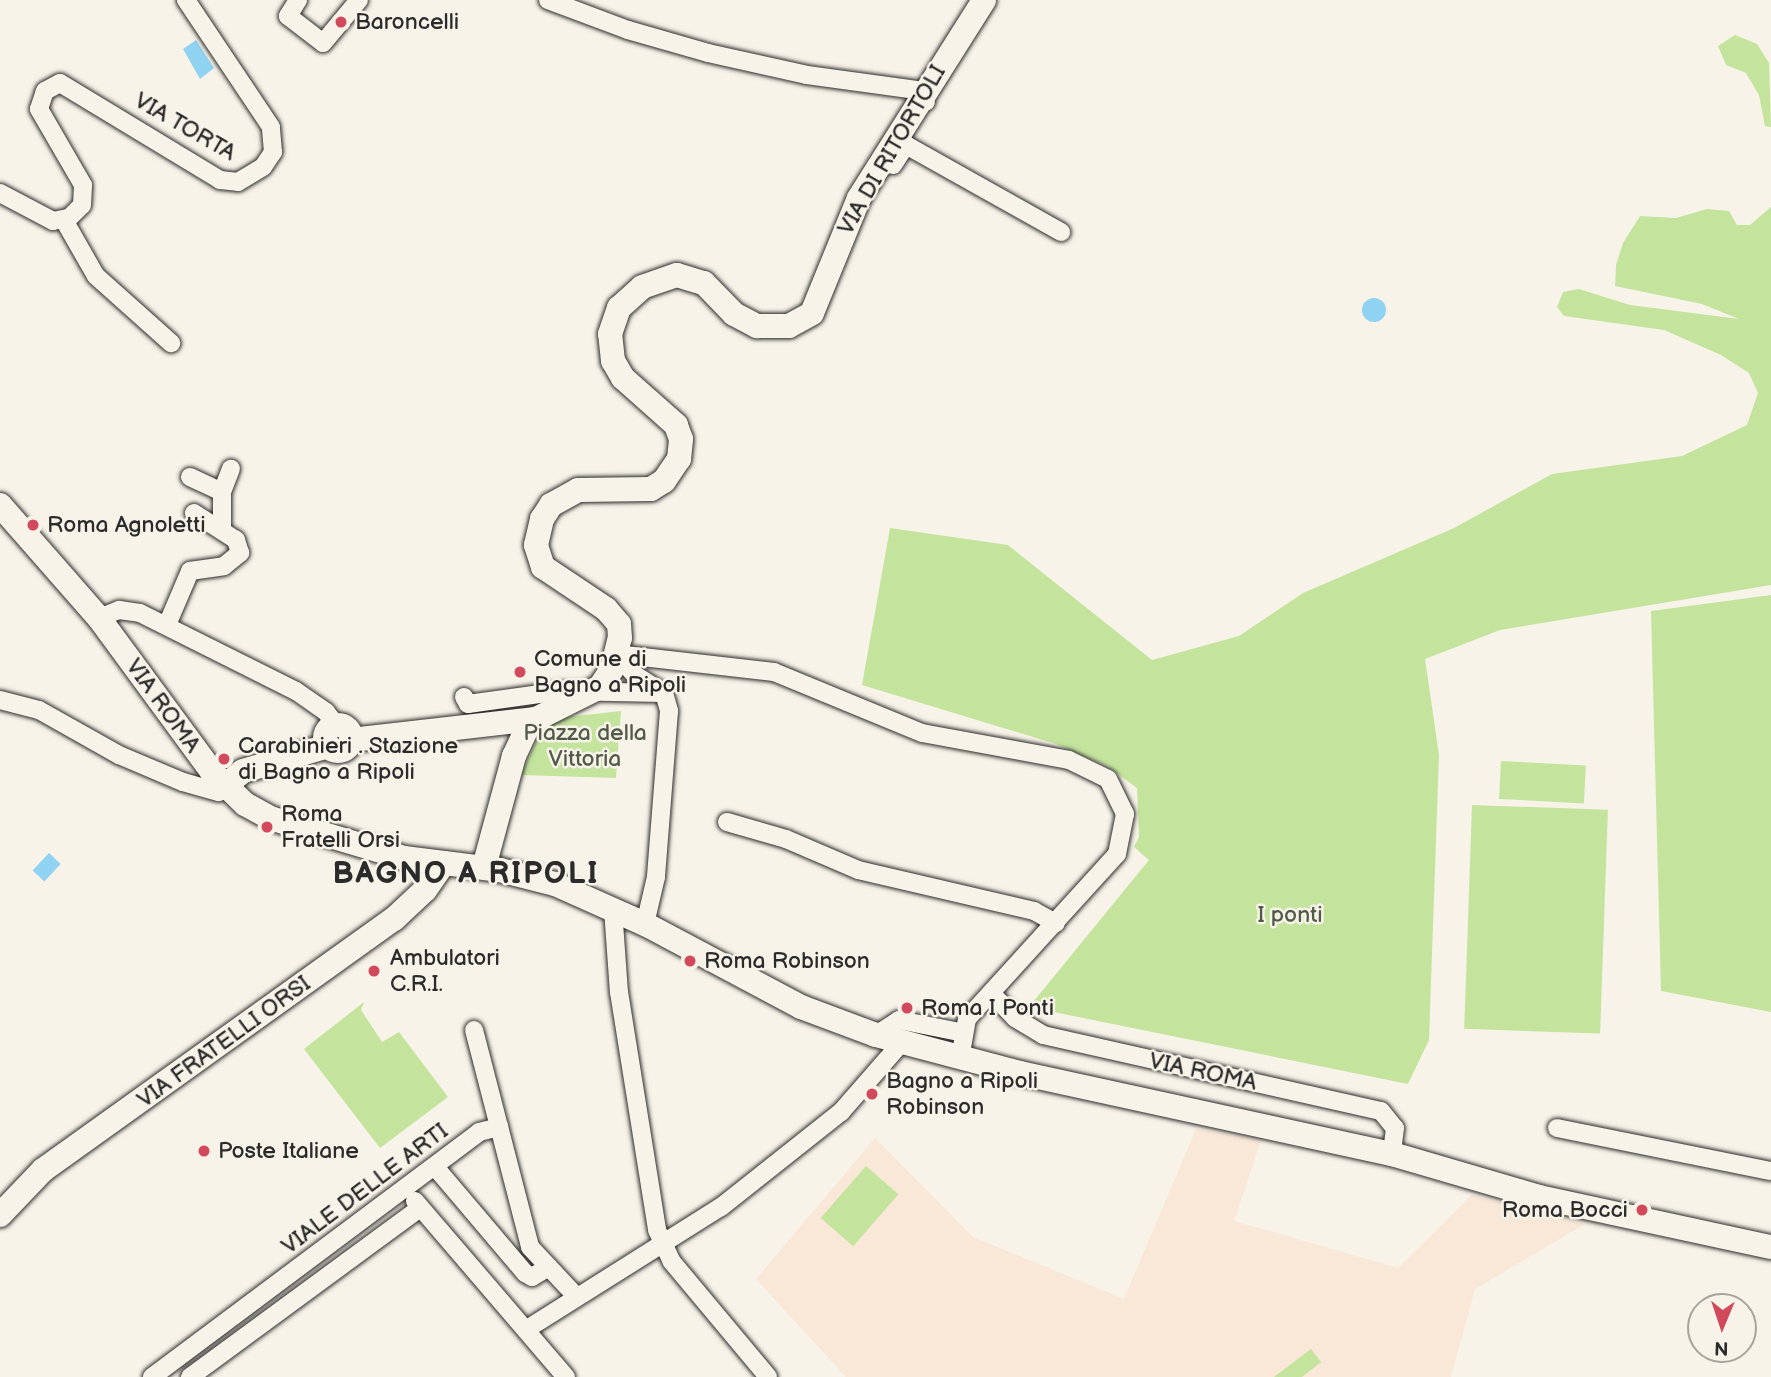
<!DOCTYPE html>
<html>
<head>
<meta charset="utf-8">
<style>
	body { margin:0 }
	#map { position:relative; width:1771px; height:1377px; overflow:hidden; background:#f7f3e8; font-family:"Balsamiq Sans",sans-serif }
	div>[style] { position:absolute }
	.built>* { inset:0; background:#f9e7d7 }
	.green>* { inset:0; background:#c4e49d; transform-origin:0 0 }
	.water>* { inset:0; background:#90d2f2; transform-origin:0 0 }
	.round { border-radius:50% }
	.roads { filter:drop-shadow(0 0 2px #2b2b2b) drop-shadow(0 0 2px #2b2b2b) }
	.street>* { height:18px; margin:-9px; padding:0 9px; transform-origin:9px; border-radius:9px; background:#f7f3e8 }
	.secondary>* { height:24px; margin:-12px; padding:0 12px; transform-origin:12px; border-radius:12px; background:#f7f3e8 }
	.secondary>.ring { margin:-12px; padding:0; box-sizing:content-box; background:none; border:24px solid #f7f3e8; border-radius:50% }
	.dots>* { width:19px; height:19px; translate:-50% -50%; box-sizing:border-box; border:4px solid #f7f3e8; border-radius:50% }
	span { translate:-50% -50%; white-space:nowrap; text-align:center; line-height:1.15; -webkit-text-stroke:5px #f7f3e8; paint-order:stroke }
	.poi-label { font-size:23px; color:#2b2b2b }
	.left { translate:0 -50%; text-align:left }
	.right { translate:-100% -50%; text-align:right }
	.street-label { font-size:23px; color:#2b2b2b }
	.park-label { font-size:23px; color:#515948 }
	.district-label { font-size:30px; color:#2b2b2b; font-weight:700; letter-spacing:2px }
	.north { position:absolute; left:1687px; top:1293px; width:70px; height:70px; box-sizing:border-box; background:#f7f3e8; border:2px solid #a5a39c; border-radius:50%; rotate:182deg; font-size:19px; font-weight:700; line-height:28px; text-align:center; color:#2b2b2b }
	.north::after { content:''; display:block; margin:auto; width:24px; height:32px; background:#d1495b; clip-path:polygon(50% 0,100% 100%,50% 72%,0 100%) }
</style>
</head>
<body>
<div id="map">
	<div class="built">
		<div style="clip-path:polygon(1196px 1129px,1261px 1140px,1234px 1221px,1398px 1268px,1472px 1195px,1585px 1224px,1475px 1289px,1451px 1377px,846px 1377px,756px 1279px,875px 1138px,973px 1237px,1124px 1299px)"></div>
	</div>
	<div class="green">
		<div style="clip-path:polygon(1735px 35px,1757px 44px,1769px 63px,1771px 127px,1765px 126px,1759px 95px,1746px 73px,1726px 65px,1718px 46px)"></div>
		<div style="clip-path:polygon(1771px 207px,1771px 585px,1500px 630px,1425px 659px,1439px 755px,1429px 1040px,1408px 1084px,1029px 1007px,1149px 860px,1134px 847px,1139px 837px,1137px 788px,1107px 766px,1056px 744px,862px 685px,890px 528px,1008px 545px,1152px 660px,1239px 636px,1303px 593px,1454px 528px,1552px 474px,1682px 456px,1747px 425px,1758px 393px,1749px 373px,1721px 355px,1664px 330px,1564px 316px,1557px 307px,1563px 292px,1579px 289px,1630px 305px,1739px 319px,1702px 304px,1615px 286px,1616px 265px,1623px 243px,1640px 216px,1676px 218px,1707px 209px,1729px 211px,1737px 225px,1750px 225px)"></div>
		<div style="clip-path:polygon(1771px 595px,1771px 1012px,1661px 991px,1651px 611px)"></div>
		<div style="clip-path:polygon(621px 711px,616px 778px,521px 775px,539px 735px,558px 718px)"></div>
		<div style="left:1501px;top:761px;width:85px;height:38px;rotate:3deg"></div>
		<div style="left:1472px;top:805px;width:136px;height:224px;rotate:2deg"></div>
		<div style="clip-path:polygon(364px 1002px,361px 1010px,382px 1042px,399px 1032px,448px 1097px,380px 1148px,304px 1049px)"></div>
		<div style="left:866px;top:1166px;width:43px;height:69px;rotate:41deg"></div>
		<div style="clip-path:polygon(1311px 1349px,1321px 1362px,1302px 1377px,1274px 1377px)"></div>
	</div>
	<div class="water">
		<div style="clip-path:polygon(196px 40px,214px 68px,200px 79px,183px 49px)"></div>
		<div class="round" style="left:1362px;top:298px;width:24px;height:24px"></div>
		<div style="left:49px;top:853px;width:16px;height:24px;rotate:43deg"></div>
	</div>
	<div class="roads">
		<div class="street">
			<div style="left:298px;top:0;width:19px;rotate:122deg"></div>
			<div style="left:288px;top:16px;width:44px;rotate:37.6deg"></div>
			<div style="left:323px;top:43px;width:56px;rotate:-50.1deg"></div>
			<div style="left:548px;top:0;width:85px;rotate:20.6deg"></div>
			<div style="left:628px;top:30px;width:83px;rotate:16deg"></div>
			<div style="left:708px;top:53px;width:101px;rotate:12.5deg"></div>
			<div style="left:807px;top:75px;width:118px;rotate:7.8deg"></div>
			<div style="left:924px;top:91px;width:11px;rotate:80deg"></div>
			<div style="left:893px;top:165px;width:24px;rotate:-57deg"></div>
			<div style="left:906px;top:145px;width:178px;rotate:29.3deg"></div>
			<div style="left:0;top:193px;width:60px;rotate:27.8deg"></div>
			<div style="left:53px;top:221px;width:16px;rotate:-11deg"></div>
			<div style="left:69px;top:218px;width:18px;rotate:-45deg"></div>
			<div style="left:82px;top:205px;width:20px;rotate:-87deg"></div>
			<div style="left:83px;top:185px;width:88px;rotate:-120.1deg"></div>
			<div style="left:39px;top:109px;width:19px;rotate:-72deg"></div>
			<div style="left:45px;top:91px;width:17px;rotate:-28deg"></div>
			<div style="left:60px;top:83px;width:187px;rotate:31.2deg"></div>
			<div style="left:220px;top:180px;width:18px;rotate:6deg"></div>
			<div style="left:238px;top:182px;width:29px;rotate:-31deg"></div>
			<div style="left:263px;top:167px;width:18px;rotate:-56deg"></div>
			<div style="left:273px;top:152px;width:25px;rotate:-95deg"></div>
			<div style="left:271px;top:127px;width:153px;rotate:-123.8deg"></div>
			<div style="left:64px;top:220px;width:64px;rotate:60.3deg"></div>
			<div style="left:96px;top:276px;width:101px;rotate:41.8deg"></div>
			<div style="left:190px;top:477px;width:35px;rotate:25deg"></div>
			<div style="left:222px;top:492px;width:38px;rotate:90deg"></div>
			<div style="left:222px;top:492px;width:25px;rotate:-69deg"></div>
			<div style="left:99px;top:618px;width:22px;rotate:-22deg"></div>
			<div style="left:119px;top:610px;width:21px;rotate:8deg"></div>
			<div style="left:140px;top:613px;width:174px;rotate:26.6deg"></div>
			<div style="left:296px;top:691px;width:37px;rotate:35deg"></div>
			<div style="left:326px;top:712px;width:16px;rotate:52deg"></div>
			<div style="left:167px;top:625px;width:59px;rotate:-66.9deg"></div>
			<div style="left:190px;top:571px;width:34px;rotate:-8deg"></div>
			<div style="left:224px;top:566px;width:21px;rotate:-39deg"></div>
			<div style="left:240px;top:553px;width:14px;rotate:-107deg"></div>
			<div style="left:236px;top:540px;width:50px;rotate:-147.3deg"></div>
			<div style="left:616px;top:654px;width:159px;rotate:6.5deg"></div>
			<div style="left:774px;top:672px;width:160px;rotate:22.4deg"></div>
			<div style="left:922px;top:733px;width:149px;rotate:10.4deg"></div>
			<div style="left:1069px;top:760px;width:43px;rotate:26deg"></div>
			<div style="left:1108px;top:779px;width:39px;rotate:64deg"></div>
			<div style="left:1125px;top:814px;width:41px;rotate:101.3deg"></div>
			<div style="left:1117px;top:854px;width:223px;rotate:132.3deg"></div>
			<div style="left:967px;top:1019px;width:40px;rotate:100deg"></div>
			<div style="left:616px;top:654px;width:28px;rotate:48deg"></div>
			<div style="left:635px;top:675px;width:34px;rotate:32deg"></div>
			<div style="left:664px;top:693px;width:19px;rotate:74deg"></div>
			<div style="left:669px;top:711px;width:167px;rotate:94.5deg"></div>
			<div style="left:656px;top:877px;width:48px;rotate:103.2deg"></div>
			<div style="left:464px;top:697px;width:8px;rotate:60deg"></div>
			<div style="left:468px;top:704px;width:95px;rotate:-7.9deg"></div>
			<div style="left:562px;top:691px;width:101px;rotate:1.1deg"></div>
			<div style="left:0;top:700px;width:40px;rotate:14.4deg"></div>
			<div style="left:39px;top:710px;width:92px;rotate:29.4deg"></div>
			<div style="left:119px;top:755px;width:69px;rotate:22.9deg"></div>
			<div style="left:183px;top:782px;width:37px;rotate:16deg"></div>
			<div style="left:219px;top:792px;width:8px;rotate:-45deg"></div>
			<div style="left:727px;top:822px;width:61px;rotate:16.1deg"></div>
			<div style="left:786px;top:839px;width:78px;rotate:23.3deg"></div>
			<div style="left:858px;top:870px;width:181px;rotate:13.1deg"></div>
			<div style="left:1034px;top:911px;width:25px;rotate:29deg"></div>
			<div style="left:613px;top:909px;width:83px;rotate:85.9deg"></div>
			<div style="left:619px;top:992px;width:241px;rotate:80.9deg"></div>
			<div style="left:657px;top:1230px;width:35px;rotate:65deg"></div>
			<div style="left:672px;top:1262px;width:150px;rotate:50.1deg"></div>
			<div style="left:992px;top:994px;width:33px;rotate:46deg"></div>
			<div style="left:1015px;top:1018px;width:33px;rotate:31deg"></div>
			<div style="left:1043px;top:1035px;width:346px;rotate:12.7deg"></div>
			<div style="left:1381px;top:1111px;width:22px;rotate:51deg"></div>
			<div style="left:1395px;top:1128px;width:26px;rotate:97deg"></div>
			<div style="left:474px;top:1030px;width:224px;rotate:75.5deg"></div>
			<div style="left:530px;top:1247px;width:67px;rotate:46.8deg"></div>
			<div style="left:876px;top:1035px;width:27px;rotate:-33deg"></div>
			<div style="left:899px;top:1020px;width:66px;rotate:11.3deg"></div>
			<div style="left:1557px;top:1128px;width:218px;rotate:11.4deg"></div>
			<div style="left:436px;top:1168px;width:138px;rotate:49.7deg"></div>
			<div style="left:525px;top:1273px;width:8px;rotate:30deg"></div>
			<div style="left:532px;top:1277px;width:17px;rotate:-31deg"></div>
			<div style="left:415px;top:1201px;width:232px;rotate:49.4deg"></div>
			<div style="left:527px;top:1329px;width:229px;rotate:-32.2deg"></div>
			<div style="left:721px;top:1207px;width:153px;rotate:-38.4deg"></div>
			<div style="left:841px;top:1112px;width:93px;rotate:-48.9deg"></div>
			<div style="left:152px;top:1377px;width:409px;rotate:-36.8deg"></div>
			<div style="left:479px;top:1132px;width:21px;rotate:-14deg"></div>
			<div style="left:190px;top:1377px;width:285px;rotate:-36.3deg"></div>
		</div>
		<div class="secondary">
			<div style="left:0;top:505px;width:150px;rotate:48.8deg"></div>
			<div style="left:99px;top:618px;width:191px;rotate:53.7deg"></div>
			<div style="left:212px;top:772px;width:46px;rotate:44.1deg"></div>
			<div style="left:245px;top:804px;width:29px;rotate:29deg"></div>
			<div style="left:270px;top:818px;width:140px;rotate:16.6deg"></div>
			<div style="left:404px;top:858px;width:97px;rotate:7.1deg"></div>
			<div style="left:500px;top:870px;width:57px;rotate:14.3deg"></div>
			<div style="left:555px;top:884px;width:98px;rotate:24deg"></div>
			<div style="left:645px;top:924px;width:177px;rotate:28deg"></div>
			<div style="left:801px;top:1007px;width:80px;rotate:20.5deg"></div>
			<div style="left:876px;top:1035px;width:149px;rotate:14.8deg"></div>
			<div style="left:1020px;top:1073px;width:381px;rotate:12.3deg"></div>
			<div style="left:1392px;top:1154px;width:153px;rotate:16.3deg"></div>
			<div style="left:1539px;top:1197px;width:237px;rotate:12.2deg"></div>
			<div class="ring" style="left:325px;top:725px;width:2px;height:2px"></div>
			<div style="left:351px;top:740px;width:186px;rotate:-6.5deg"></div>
			<div style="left:225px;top:786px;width:23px;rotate:-40deg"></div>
			<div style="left:243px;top:771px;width:89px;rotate:-16.4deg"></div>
			<div style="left:484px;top:867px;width:115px;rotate:-74.9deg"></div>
			<div style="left:514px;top:756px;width:29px;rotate:-65deg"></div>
			<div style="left:526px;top:730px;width:15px;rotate:-48deg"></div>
			<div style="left:536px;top:719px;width:72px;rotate:-26.6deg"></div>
			<div style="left:600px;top:687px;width:22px;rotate:-56deg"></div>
			<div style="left:612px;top:669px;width:32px;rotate:-76deg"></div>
			<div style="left:620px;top:638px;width:14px;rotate:-94deg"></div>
			<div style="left:619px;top:624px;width:20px;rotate:-131deg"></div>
			<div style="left:606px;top:609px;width:76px;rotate:-146.3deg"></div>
			<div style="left:543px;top:567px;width:23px;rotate:-108deg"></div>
			<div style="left:536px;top:545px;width:27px;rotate:-77deg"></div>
			<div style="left:542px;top:519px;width:17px;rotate:-57deg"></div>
			<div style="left:551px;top:505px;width:31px;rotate:-29deg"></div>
			<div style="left:578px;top:490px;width:73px;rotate:-0.8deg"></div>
			<div style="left:651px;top:489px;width:15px;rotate:-32deg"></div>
			<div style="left:664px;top:481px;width:27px;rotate:-56deg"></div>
			<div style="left:679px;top:459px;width:20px;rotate:-84deg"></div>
			<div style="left:681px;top:439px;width:15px;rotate:-110deg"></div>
			<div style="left:676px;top:425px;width:71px;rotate:-138.4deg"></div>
			<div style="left:623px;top:378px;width:20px;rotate:-120deg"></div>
			<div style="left:613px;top:361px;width:27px;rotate:-96deg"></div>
			<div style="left:610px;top:334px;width:28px;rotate:-71deg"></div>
			<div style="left:619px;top:308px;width:31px;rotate:-42deg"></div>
			<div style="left:642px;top:287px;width:37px;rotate:-19deg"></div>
			<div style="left:677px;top:275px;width:28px;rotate:17deg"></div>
			<div style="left:704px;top:283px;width:43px;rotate:45.9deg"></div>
			<div style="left:734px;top:314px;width:26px;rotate:28deg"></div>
			<div style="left:757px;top:326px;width:32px"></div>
			<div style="left:789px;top:326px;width:26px;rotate:-29deg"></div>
			<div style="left:812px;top:313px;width:124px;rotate:-67.8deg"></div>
			<div style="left:859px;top:198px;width:234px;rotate:-57.7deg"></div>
			<div style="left:0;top:1215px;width:62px;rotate:-46.3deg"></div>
			<div style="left:43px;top:1170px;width:432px;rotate:-35.6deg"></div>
			<div style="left:394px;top:919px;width:42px;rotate:-43.1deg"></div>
			<div style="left:425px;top:890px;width:33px;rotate:-55deg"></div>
		</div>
	</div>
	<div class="dots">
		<div style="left:341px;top:22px;background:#d1495b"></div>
		<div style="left:33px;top:525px;background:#d1495b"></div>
		<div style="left:520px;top:672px;background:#d1495b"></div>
		<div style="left:224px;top:759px;background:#d1495b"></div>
		<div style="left:267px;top:827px;background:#d1495b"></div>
		<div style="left:690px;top:961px;background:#d1495b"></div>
		<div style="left:374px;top:971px;background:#d1495b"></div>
		<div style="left:907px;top:1008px;background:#d1495b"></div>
		<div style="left:872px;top:1094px;background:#d1495b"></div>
		<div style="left:204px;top:1151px;background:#d1495b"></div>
		<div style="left:1642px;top:1210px;background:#d1495b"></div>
	</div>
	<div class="poi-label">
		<span class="left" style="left:355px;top:22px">Baroncelli</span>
		<span class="left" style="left:47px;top:525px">Roma Agnoletti</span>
		<span class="left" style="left:534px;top:672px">Comune di<br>Bagno a Ripoli</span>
		<span class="left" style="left:238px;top:759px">Carabinieri . Stazione<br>di Bagno a Ripoli</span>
		<span class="left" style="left:281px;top:827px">Roma<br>Fratelli Orsi</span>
		<span class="left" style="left:390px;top:971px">Ambulatori<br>C.R.I.</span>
		<span class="left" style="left:704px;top:961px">Roma Robinson</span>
		<span class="left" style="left:921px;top:1008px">Roma I Ponti</span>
		<span class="left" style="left:886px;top:1094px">Bagno a Ripoli<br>Robinson</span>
		<span class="left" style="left:218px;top:1151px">Poste Italiane</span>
		<span class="right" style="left:1628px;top:1210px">Roma Bocci</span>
	</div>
	<div class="street-label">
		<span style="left:185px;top:127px;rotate:30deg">VIA TORTA</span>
		<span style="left:892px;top:150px;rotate:-60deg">VIA DI RITORTOLI</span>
		<span style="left:163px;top:706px;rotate:54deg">VIA ROMA</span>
		<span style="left:224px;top:1042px;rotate:-36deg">VIA FRATELLI ORSI</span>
		<span style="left:1203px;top:1072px;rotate:12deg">VIA ROMA</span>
		<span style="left:365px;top:1189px;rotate:-37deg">VIALE DELLE ARTI</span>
	</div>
	<div class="park-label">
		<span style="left:585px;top:746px">Piazza della<br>Vittoria</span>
		<span style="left:1290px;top:915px">I ponti</span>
	</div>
	<div class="district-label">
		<span style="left:466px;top:874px">BAGNO A RIPOLI</span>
	</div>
	<div class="north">N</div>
</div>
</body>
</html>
